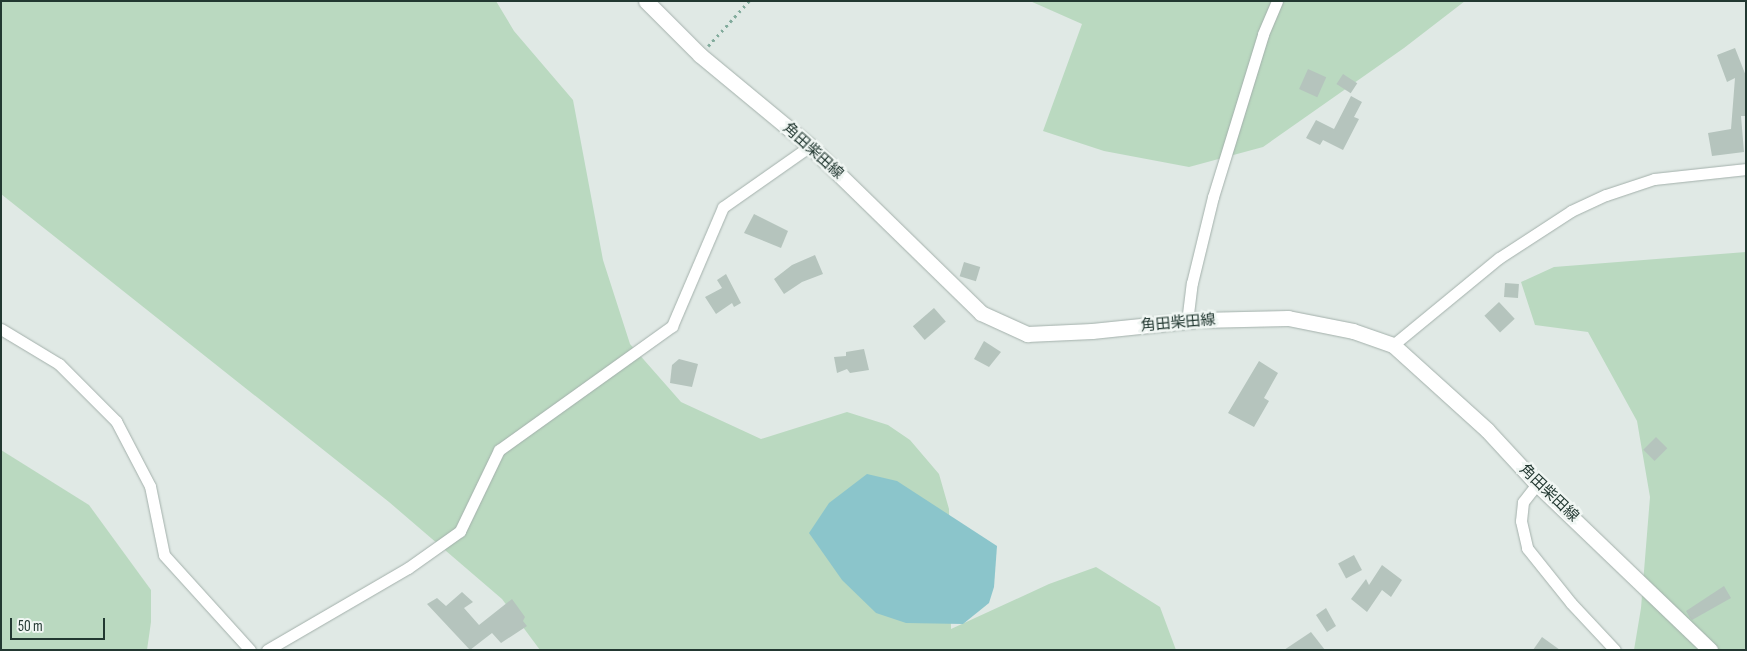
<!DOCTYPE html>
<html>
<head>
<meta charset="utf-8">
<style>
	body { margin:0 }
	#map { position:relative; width:1747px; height:651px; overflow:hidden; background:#e0e9e5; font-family:"Sofia Sans Condensed","Noto Sans JP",sans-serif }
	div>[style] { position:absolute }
	.green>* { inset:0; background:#bad9c0 }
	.water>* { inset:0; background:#8bc5cb }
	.building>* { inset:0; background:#b5c4bd; transform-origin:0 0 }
	.path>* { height:2.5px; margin-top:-1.25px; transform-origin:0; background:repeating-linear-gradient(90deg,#82ab9c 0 2.5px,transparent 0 6.5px) }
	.roads { filter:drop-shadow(0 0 1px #a3b0ab) drop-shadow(0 0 1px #a3b0ab) }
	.minor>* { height:11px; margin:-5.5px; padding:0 5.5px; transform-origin:5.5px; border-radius:5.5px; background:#fff }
	.secondary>* { height:15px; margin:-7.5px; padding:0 7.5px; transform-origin:7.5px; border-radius:7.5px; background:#fff }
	span { translate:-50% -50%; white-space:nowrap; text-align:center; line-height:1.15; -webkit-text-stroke:5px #f0f6f3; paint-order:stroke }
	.street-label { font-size:15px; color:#223831 }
	.frame { position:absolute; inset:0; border:2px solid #223831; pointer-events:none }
	.scale { position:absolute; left:10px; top:618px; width:95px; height:22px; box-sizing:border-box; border:2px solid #223831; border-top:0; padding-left:6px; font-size:15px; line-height:18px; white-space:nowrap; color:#223831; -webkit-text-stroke:4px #f0f6f3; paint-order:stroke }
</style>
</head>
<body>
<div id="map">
	<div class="green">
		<div style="clip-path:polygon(1px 1px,496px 1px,514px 31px,573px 100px,603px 260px,630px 344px,681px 402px,761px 439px,847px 412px,888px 425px,910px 440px,939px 474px,949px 509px,951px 629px,1049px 584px,1096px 567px,1160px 607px,1176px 650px,540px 650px,502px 599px,389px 502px,1px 194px)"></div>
		<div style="clip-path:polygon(1030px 1px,1465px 1px,1404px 48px,1263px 147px,1189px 167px,1104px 151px,1043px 131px,1082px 24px)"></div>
		<div style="clip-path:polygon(1746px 252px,1746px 650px,1634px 650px,1641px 608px,1650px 497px,1637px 421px,1588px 332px,1535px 325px,1521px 282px,1554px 267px)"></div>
		<div style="clip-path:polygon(1px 450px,89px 505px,151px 590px,151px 622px,147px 650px,1px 650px)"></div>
	</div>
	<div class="water">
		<div style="clip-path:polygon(867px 474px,897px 481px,997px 546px,994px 587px,989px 603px,963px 624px,906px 623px,876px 613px,842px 580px,809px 533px,829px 503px)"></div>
	</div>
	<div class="building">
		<div style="clip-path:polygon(1735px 48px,1746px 76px,1746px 116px,1741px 116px,1744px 152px,1712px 156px,1708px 133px,1731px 129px,1735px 78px,1727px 82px,1717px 55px)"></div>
		<div style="left:1308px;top:69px;width:20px;height:22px;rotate:24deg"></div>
		<div style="left:1343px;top:74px;width:17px;height:12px;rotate:33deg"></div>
		<div style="clip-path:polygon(1351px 96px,1362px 102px,1354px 117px,1359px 119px,1343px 150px,1323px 140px,1320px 145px,1306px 138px,1316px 120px,1334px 129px)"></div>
		<div style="clip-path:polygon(754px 214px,788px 231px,781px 248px,744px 233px)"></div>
		<div style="clip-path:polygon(815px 255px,823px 274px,802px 282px,784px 294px,774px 279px,792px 265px)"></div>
		<div style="left:964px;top:262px;width:17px;height:15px;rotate:17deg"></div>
		<div style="clip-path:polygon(726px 274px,741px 303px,734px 307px,732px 303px,716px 314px,705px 297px,722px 288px,717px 280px)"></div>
		<div style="left:1505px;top:283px;width:14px;height:14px;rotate:4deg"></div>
		<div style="left:1499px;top:302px;width:23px;height:20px;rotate:47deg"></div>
		<div style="left:934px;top:308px;width:18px;height:28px;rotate:49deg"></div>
		<div style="clip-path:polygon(984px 341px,1001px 352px,989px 367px,974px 359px)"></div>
		<div style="clip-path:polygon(864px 349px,869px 370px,850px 373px,847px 369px,837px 373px,834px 357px,846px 356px,846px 352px)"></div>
		<div style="clip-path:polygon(679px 359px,698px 364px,692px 387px,670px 383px,672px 365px)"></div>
		<div style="clip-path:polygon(1259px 361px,1278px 373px,1264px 398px,1269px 401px,1254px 427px,1228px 413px)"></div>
		<div style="left:1656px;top:437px;width:16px;height:18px;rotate:45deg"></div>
		<div style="left:1354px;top:555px;width:17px;height:18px;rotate:62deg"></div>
		<div style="clip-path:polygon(1382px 565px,1402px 580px,1391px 597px,1382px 590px,1367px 612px,1351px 599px,1366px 579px,1369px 585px)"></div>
		<div style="clip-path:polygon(1724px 586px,1731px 598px,1692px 620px,1690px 618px,1686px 611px)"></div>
		<div style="clip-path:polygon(462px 592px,473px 602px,464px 608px,479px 625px,512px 599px,525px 617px,523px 621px,527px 626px,501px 643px,492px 633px,470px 650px,427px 604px,437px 598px,446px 606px)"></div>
		<div style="clip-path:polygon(1326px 608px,1336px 626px,1327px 632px,1316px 615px)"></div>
		<div style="clip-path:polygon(1311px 632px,1325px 650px,1284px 650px)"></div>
		<div style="clip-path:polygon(1542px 637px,1560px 650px,1533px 650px)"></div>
	</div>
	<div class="path">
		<div style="left:708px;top:46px;width:61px;rotate:-47.7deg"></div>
	</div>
	<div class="roads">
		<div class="minor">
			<div style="left:1187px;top:322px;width:39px;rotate:-83deg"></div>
			<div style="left:1192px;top:283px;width:89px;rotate:-76.3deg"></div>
			<div style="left:1213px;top:197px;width:170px;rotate:-72.9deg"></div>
			<div style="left:1263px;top:34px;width:36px;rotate:-67deg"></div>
			<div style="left:1px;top:329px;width:68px;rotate:31.1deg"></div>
			<div style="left:59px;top:364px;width:81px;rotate:45deg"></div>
			<div style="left:116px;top:421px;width:73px;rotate:62.4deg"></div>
			<div style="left:150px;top:486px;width:70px;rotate:78.5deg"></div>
			<div style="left:164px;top:555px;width:128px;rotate:47.8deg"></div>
			<div style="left:1393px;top:345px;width:137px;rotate:-39.4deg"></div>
			<div style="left:1499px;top:258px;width:86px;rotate:-33.1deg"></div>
			<div style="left:1571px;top:211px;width:38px;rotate:-25deg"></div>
			<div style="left:1606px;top:195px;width:51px;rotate:-18.4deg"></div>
			<div style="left:1654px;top:179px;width:93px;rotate:-6.2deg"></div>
			<div style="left:1537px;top:484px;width:23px;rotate:128deg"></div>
			<div style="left:1523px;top:502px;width:19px;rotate:96deg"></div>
			<div style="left:1521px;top:521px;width:28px;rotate:77deg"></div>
			<div style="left:1527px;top:548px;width:70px;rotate:51.3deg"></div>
			<div style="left:1571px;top:603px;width:64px;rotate:46.9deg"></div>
			<div style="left:267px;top:650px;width:163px;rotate:-30.2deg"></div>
			<div style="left:408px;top:568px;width:64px;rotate:-35.4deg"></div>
			<div style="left:460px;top:531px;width:90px;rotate:-64.3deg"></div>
			<div style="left:499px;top:450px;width:213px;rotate:-35.6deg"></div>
			<div style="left:672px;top:326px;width:129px;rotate:-66.8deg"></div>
			<div style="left:723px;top:207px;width:106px;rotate:-35deg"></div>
		</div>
		<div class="secondary">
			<div style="left:646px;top:1px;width:76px;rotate:45deg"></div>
			<div style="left:700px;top:55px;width:143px;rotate:39.6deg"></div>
			<div style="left:810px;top:146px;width:239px;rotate:44.3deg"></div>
			<div style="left:981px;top:313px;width:51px;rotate:24.5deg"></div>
			<div style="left:1027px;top:334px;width:65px;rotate:-2.6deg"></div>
			<div style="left:1092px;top:331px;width:108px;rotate:-5.9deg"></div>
			<div style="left:1199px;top:320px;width:89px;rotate:-1.3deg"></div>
			<div style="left:1288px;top:318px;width:66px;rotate:11.3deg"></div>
			<div style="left:1353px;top:331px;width:42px;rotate:19.3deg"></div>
			<div style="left:1393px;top:345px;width:127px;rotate:42.1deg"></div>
			<div style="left:1487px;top:430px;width:74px;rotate:47.2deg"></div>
			<div style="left:1537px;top:484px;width:240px;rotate:43.8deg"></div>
		</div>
	</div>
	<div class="street-label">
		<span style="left:813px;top:151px;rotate:42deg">角田柴田線</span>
		<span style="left:1178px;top:323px;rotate:-5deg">角田柴田線</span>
		<span style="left:1549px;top:493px;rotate:44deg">角田柴田線</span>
	</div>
	<div class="frame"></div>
	<div class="scale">50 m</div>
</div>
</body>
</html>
